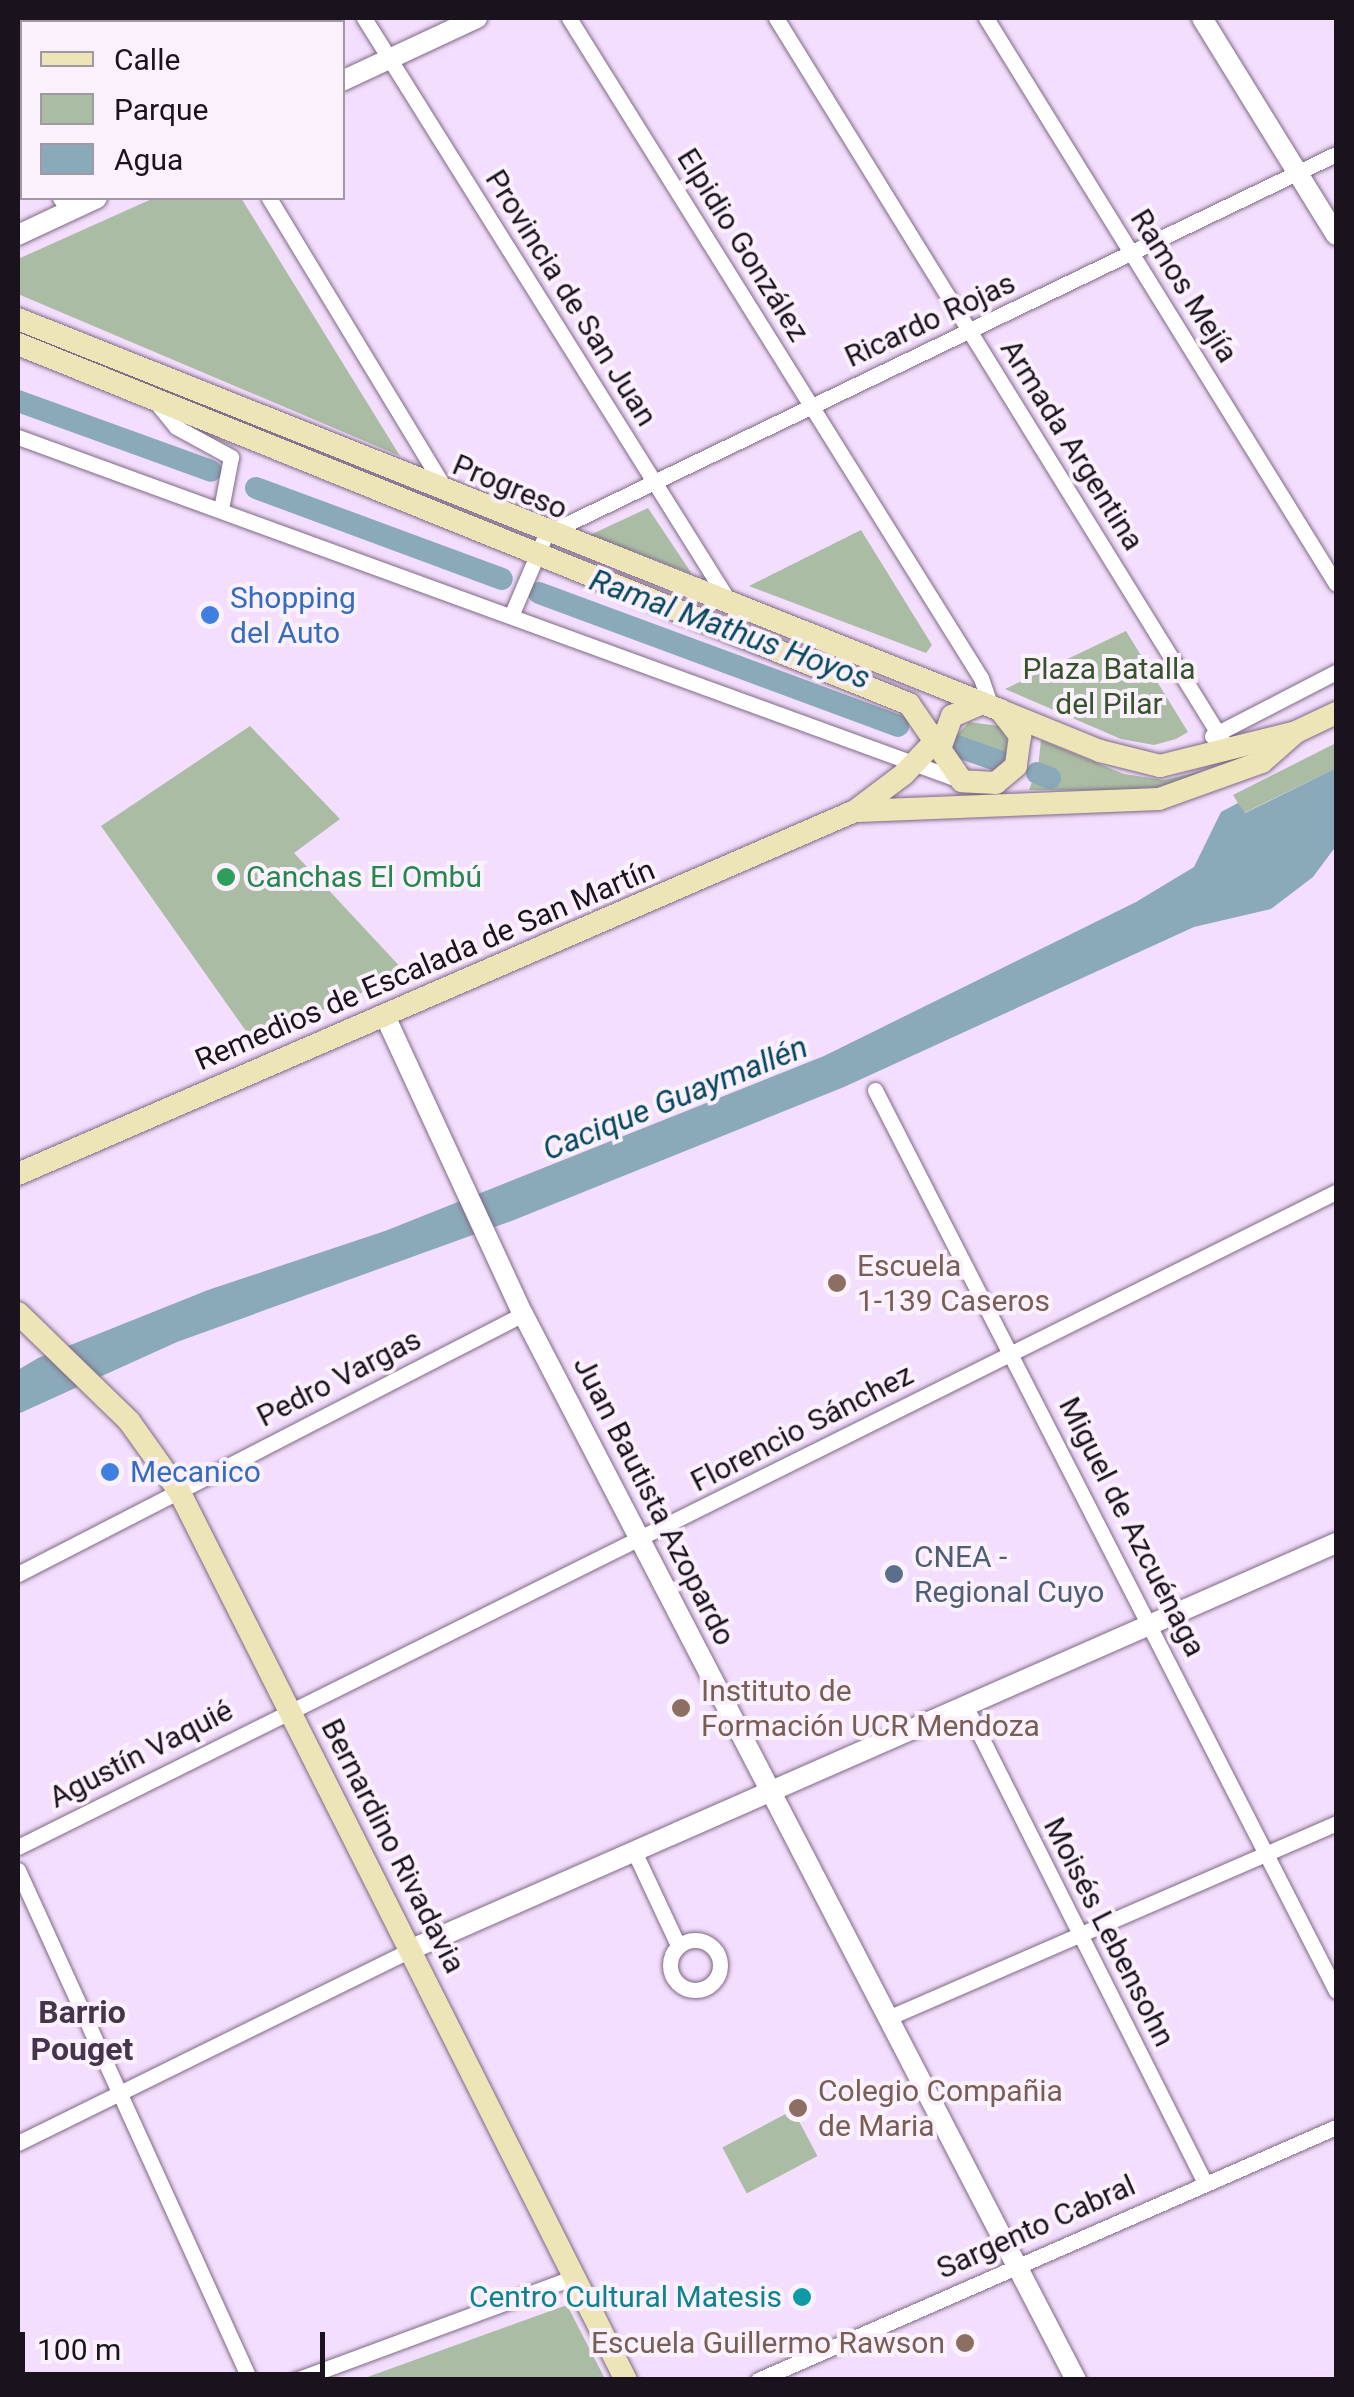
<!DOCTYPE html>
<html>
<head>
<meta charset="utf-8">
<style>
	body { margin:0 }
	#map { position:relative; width:1354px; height:2397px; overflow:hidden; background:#f4defd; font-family:Roboto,sans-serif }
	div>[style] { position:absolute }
	.green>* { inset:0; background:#aabca4; transform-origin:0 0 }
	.water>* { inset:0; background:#8aa9b9 }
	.canal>* { height:22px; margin:-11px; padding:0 11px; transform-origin:11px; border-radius:11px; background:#8aa9b9 }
	.roads { filter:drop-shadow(0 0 2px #7d6985) drop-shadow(0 0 2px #7d6985) }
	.minor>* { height:15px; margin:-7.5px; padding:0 7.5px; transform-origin:7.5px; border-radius:7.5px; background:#fff }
	.minor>.ring { margin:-7.5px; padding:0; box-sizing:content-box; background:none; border:15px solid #fff; border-radius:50% }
	.tertiary>* { height:20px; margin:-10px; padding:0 10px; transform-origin:10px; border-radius:10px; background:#fff }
	.secondary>* { height:22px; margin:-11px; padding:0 11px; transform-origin:11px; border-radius:11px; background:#ede4b8 }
	.dots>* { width:28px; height:28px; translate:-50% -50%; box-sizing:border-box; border:5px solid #faf1fd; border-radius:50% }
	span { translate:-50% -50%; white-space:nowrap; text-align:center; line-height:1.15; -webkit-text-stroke:8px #faf1fd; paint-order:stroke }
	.street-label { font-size:30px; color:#1a131d }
	.shop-label { font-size:30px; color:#366cbe }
	.left { translate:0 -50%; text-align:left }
	.park-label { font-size:30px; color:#36532c }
	.leisure-label { font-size:30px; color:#27864d }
	.education-label { font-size:30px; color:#785e54 }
	.right { translate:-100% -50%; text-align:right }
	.service-label { font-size:30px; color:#4e5e75 }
	.culture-label { font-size:30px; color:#0d838f }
	.water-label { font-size:32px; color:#04475e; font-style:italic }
	.neighbourhood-label { font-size:32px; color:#46344d; font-weight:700 }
	.frame { position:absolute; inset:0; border:20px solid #1a131d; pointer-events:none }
	.legend { position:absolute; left:20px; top:20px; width:325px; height:180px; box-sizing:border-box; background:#faf1fd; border:2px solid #a098a3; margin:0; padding:12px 18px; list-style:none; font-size:30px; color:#1a131d }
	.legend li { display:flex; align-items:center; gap:20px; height:50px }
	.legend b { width:50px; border:2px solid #a098a3 }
	.scale { position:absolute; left:20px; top:2332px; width:305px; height:45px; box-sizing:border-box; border:5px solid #1a131d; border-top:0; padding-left:12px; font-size:30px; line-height:35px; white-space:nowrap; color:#1a131d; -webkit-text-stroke:8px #faf1fd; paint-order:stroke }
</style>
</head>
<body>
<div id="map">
	<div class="green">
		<div style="clip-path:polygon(154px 198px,241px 198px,400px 456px,18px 294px,18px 259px)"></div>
		<div style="clip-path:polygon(648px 508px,692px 574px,590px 535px)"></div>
		<div style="clip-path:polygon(861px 530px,932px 645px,926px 653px,749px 586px)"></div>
		<div style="clip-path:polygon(1126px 631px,1188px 732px,1176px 739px,1154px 745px,1121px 739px,1005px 689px)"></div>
		<div style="clip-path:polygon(969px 722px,999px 726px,1007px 739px,1007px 758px,953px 739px)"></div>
		<div style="clip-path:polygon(250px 726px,340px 819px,294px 853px,406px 973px,253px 1041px,101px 826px)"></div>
		<div style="clip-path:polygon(1041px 740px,1124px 774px,1164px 780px,1203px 771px,1204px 777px,1146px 791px,1029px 790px,1033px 779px,1049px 783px,1051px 773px,1038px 768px)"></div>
		<div style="clip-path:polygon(1336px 743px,1336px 768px,1244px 813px,1233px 795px)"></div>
		<div style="left:793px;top:2110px;width:52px;height:80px;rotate:62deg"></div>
		<div style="clip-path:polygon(567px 2305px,605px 2379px,362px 2379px)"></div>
	</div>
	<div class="water">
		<div style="clip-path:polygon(1336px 768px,1336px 846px,1313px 877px,1271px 909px,1194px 927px,844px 1087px,514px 1220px,177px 1342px,18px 1414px,18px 1370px,38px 1358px,208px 1290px,385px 1231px,824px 1056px,1136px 902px,1194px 867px,1221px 812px,1238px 803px,1245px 813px)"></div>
	</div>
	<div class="canal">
		<div style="left:18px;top:401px;width:205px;rotate:19.9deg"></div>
		<div style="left:256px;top:488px;width:262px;rotate:20.3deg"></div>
		<div style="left:539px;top:593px;width:383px;rotate:20.3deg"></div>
		<div style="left:956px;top:746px;width:49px;rotate:19.2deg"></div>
		<div style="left:1037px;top:773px;width:14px;rotate:21deg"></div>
	</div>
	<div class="roads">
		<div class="minor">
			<div style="left:158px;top:18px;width:5px;rotate:53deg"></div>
			<div style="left:364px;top:18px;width:690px;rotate:57.97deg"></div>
			<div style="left:569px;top:18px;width:778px;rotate:58.03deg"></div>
			<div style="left:981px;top:678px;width:31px;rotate:71deg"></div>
			<div style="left:776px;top:18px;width:858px;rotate:58.29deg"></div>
			<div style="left:986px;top:18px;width:665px;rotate:58.27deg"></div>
			<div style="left:18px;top:128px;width:9px;rotate:63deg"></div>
			<div style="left:60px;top:198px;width:16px;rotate:55deg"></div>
			<div style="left:269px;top:198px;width:340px;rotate:58.8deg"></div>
			<div style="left:155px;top:401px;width:33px;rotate:51deg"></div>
			<div style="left:176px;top:427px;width:63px;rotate:28.6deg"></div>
			<div style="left:231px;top:457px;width:53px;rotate:100.9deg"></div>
			<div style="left:18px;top:437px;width:1005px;rotate:20.02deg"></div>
			<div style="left:511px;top:616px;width:89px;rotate:-66.9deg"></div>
			<div style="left:546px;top:534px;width:877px;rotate:-25.69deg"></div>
			<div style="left:1212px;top:736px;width:140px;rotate:-27.3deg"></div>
			<div style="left:875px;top:1090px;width:1012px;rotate:62.9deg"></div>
			<div style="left:18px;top:1574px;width:568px;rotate:-27.24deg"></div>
			<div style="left:965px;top:1705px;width:535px;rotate:63.34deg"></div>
			<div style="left:18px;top:1847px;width:1472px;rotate:-26.43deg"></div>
			<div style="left:633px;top:1849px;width:106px;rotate:64.9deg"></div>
			<div style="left:18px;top:1870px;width:560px;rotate:65.54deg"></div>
			<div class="ring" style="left:670px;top:1940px;width:35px;height:35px"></div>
			<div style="left:888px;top:2018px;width:489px;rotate:-23.5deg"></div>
			<div style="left:18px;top:2143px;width:439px;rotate:-26.2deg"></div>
			<div style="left:296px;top:2380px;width:297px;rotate:-20.3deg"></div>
			<div style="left:758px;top:2380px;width:631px;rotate:-23.64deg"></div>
		</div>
		<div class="tertiary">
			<div style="left:1202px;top:18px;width:255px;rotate:58.3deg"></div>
			<div style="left:342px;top:81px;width:149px;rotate:-25deg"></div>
			<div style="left:18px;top:235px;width:87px;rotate:-25.1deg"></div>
			<div style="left:385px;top:1016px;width:328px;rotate:65.2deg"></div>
			<div style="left:523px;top:1314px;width:1201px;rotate:62.58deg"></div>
			<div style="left:412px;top:1949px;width:1009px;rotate:-23.72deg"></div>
		</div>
		<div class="secondary">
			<div style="left:18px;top:319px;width:1057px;rotate:21.71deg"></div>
			<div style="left:1000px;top:710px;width:33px;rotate:52deg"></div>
			<div style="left:1020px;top:736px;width:30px;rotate:98deg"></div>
			<div style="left:1016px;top:766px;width:26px;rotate:140deg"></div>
			<div style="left:996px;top:783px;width:34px;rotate:-177deg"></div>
			<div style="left:962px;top:781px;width:93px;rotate:-124.5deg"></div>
			<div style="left:909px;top:704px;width:961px;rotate:-158deg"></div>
			<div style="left:1004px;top:712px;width:104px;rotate:22.1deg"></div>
			<div style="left:1100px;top:751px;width:62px;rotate:14deg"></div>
			<div style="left:1160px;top:766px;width:140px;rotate:-14deg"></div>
			<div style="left:1296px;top:732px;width:44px;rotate:-25.4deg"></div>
			<div style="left:941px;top:746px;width:32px;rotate:-70deg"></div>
			<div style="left:952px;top:716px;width:33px;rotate:-23deg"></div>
			<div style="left:858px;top:811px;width:301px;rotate:-2.3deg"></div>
			<div style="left:1159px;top:799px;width:109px;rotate:-19.8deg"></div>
			<div style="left:1262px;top:762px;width:45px;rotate:-41.4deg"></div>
			<div style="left:18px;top:1174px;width:912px;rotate:-23.45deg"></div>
			<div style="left:855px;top:811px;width:61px;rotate:-37.1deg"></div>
			<div style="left:904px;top:774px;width:55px;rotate:-46.5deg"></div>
			<div style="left:18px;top:1313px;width:155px;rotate:44.2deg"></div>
			<div style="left:129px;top:1421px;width:86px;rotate:54.5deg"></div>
			<div style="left:179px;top:1491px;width:995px;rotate:63.31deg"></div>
		</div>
	</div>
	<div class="dots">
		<div style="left:210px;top:615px;background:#3f7fe0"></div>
		<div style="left:226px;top:877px;background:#2e9e5b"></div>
		<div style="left:837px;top:1283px;background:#8d6e63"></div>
		<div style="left:110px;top:1472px;background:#3f7fe0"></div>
		<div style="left:894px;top:1574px;background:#5c6f8a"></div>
		<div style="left:681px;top:1708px;background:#8d6e63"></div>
		<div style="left:798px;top:2108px;background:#8d6e63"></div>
		<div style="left:802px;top:2297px;background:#0f9aa8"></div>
		<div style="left:965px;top:2343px;background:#8d6e63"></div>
	</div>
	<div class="street-label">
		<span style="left:743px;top:245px;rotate:58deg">Elpidio González</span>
		<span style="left:1184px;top:286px;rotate:58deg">Ramos Mejía</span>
		<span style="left:571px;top:298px;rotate:58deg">Provincia de San Juan</span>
		<span style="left:930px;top:320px;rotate:-25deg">Ricardo Rojas</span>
		<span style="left:1072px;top:445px;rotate:58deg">Armada Argentina</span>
		<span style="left:510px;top:487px;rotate:23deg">Progreso</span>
		<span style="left:425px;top:965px;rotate:-23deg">Remedios de Escalada de San Martín</span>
		<span style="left:339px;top:1378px;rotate:-27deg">Pedro Vargas</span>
		<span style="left:802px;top:1428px;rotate:-27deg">Florencio Sánchez</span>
		<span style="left:654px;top:1501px;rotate:63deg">Juan Bautista Azopardo</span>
		<span style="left:1132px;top:1527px;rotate:63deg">Miguel de Azcuénaga</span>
		<span style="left:141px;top:1754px;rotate:-27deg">Agustín Vaquié</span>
		<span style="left:393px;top:1846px;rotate:63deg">Bernardino Rivadavia</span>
		<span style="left:1109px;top:1932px;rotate:63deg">Moisés Lebensohn</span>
		<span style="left:1036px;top:2227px;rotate:-24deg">Sargento Cabral</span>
	</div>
	<div class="shop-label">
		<span class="left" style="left:230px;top:615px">Shopping<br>del Auto</span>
		<span class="left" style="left:130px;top:1472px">Mecanico</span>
	</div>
	<div class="park-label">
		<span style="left:1109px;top:686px">Plaza Batalla<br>del Pilar</span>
	</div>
	<div class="leisure-label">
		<span class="left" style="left:246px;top:877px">Canchas El Ombú</span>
	</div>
	<div class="education-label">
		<span class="left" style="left:857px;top:1283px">Escuela<br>1-139 Caseros</span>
		<span class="left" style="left:701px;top:1708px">Instituto de<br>Formación UCR Mendoza</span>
		<span class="left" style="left:818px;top:2108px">Colegio Compañia<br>de Maria</span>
		<span class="right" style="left:945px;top:2343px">Escuela Guillermo Rawson</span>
	</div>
	<div class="service-label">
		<span class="left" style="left:914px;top:1574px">CNEA -<br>Regional Cuyo</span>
	</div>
	<div class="culture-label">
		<span class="right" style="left:782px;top:2297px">Centro Cultural Matesis</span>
	</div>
	<div class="water-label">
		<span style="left:730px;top:629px;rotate:20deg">Ramal Mathus Hoyos</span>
		<span style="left:675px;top:1098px;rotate:-22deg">Cacique Guaymallén</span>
	</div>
	<div class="neighbourhood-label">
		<span style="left:82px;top:2031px">Barrio<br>Pouget</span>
	</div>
	<div class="frame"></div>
	<ul class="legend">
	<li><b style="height:12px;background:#ede4b8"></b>Calle</li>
	<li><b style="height:28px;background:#aabca4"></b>Parque</li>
	<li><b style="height:28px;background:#8aa9b9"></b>Agua</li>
	</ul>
	<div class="scale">100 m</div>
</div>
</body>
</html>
